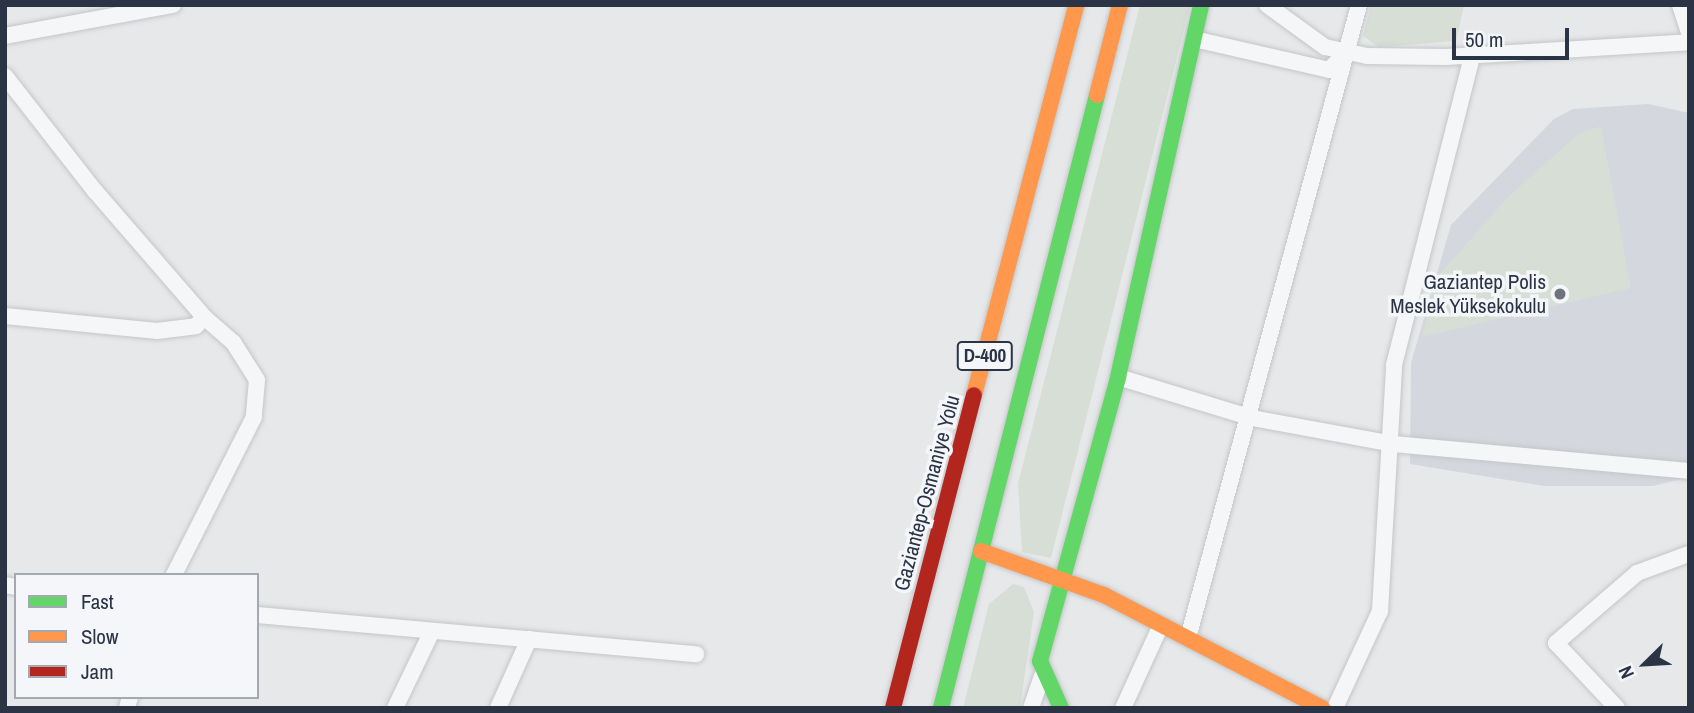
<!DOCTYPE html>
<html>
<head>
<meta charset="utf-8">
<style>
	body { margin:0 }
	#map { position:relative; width:1694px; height:713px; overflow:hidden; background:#e6e8ea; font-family:"Archivo Narrow",sans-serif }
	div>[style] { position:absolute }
	.built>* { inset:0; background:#d4d7dd }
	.green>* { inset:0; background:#d6ded6 }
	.roads { filter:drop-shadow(0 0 2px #c4c6c8) drop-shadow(0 0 2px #c4c6c8) }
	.street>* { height:16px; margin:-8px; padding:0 8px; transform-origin:8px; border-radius:8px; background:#f5f6f7 }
	.fast>* { height:16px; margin:-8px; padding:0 8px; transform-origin:8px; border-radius:8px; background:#63d668 }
	.slow>* { height:16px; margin:-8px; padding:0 8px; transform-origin:8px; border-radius:8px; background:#ff974d }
	.jam>* { height:16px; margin:-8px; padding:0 8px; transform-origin:8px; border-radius:8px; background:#b3261e }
	.dots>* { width:19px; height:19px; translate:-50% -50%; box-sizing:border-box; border:4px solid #f4f6f9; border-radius:50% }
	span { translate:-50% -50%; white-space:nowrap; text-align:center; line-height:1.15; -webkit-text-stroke:7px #f4f6f9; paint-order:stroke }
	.shield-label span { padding:2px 5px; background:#f4f6f9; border:2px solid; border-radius:5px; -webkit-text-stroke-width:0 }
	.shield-label { font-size:19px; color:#2b3445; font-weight:700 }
	.poi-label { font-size:21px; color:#2b3445 }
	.right { translate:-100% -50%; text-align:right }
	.street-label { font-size:21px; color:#2b3445 }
	.frame { position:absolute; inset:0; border:7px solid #2b3445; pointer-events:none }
	.legend { position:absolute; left:14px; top:573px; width:245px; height:126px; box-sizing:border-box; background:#f4f6f9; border:2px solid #a4a8b1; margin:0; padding:9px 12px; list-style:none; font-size:21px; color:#2b3445 }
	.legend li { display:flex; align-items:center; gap:14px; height:35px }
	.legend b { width:35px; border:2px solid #a4a8b1 }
	.north { position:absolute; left:1610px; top:629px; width:70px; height:70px; -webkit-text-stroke:5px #f4f6f9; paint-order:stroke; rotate:246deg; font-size:19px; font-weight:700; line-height:28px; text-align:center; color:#2b3445 }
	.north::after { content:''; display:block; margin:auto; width:24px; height:32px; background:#2b3445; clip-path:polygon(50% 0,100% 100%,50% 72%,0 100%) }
	.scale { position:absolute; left:1452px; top:28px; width:117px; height:32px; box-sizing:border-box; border:4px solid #2b3445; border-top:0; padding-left:9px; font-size:21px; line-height:24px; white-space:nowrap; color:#2b3445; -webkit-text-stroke:5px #f4f6f9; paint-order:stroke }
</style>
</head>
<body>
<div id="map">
	<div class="built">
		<div style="clip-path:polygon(1648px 104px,1689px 113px,1689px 477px,1653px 486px,1545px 486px,1410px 464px,1411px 363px,1451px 225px,1554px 119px,1573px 109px)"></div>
	</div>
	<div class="green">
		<div style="clip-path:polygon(1140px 5px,1190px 5px,1051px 558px,1022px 552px,1018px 484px)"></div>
		<div style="clip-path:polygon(1371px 5px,1464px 5px,1456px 41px,1379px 47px,1363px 36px)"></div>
		<div style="clip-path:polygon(1601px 126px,1631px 288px,1422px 337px,1438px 276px,1506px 199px,1578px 134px)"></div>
		<div style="clip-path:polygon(1013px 584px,1024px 587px,1034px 612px,1020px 708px,963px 708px,989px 604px)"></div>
	</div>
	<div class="roads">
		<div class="street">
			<div style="left:1267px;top:5px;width:72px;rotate:35.9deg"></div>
			<div style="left:1325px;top:47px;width:43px;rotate:12.1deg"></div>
			<div style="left:1367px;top:56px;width:79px;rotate:0.7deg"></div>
			<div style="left:1446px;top:57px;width:243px;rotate:-3.5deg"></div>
			<div style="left:1680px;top:5px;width:28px;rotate:72deg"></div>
			<div style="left:5px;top:36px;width:171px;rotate:-10.5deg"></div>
			<div style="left:1194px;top:39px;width:139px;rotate:12.9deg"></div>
			<div style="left:1329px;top:70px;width:24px;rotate:-45deg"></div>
			<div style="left:5px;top:76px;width:146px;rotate:52deg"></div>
			<div style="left:95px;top:191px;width:167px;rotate:49.1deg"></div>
			<div style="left:204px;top:317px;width:38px;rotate:41deg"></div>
			<div style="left:233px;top:342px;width:45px;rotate:57.7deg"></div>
			<div style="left:257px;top:380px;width:37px;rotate:95deg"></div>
			<div style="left:254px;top:417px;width:177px;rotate:116.9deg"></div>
			<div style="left:5px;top:316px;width:153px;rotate:5.6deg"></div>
			<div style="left:157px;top:331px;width:39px;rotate:-7deg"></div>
			<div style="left:196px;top:326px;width:12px;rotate:-48deg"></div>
			<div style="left:1118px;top:377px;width:140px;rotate:17deg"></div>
			<div style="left:1252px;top:418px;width:143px;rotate:10.4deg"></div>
			<div style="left:1393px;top:444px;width:297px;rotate:5.2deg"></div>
			<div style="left:5px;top:585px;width:11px;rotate:10deg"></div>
			<div style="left:257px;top:615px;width:441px;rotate:5.1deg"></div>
			<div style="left:1188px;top:638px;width:656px;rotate:-74.88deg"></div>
			<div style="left:127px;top:708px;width:11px;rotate:-75deg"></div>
			<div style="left:395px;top:708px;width:85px;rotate:-64.3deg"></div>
			<div style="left:498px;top:708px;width:76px;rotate:-65.8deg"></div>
			<div style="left:1031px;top:708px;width:34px;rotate:-71deg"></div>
			<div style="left:1123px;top:708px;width:91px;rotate:-65.4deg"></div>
			<div style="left:1335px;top:708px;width:107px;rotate:-65.1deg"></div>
			<div style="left:1380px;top:611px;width:246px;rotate:-86.7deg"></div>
			<div style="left:1394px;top:365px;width:319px;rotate:-75.8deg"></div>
			<div style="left:1617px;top:708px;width:89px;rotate:-133.2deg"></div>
			<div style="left:1556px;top:643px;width:107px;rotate:-40.8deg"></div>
			<div style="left:1637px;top:573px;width:55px;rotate:-20.1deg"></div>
		</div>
		<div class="fast">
			<div style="left:941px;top:708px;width:633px;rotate:-75.72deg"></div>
			<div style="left:1061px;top:708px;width:51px;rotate:-114.1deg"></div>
			<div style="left:1040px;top:661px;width:295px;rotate:-74.6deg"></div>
			<div style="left:1118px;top:377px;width:381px;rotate:-77.4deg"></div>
		</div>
		<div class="slow">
			<div style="left:1097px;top:95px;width:93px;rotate:-75.7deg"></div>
			<div style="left:974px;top:395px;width:403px;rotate:-75.3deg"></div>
			<div style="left:981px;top:551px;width:131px;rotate:19.7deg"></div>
			<div style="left:1104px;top:595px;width:246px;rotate:27.4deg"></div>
		</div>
		<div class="jam">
			<div style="left:893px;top:708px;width:323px;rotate:-75.5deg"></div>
		</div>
	</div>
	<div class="dots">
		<div style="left:1560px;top:294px;background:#6c737f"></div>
	</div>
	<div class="shield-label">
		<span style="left:985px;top:356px">D-400</span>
	</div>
	<div class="poi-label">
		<span class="right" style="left:1546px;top:294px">Gaziantep Polis<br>Meslek Yüksekokulu</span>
	</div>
	<div class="street-label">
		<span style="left:927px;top:493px;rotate:-75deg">Gaziantep-Osmaniye Yolu</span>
	</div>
	<div class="frame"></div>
	<ul class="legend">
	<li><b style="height:9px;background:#63d668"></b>Fast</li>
	<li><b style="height:9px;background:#ff974d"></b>Slow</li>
	<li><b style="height:9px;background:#b3261e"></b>Jam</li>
	</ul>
	<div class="north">N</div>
	<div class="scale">50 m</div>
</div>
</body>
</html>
